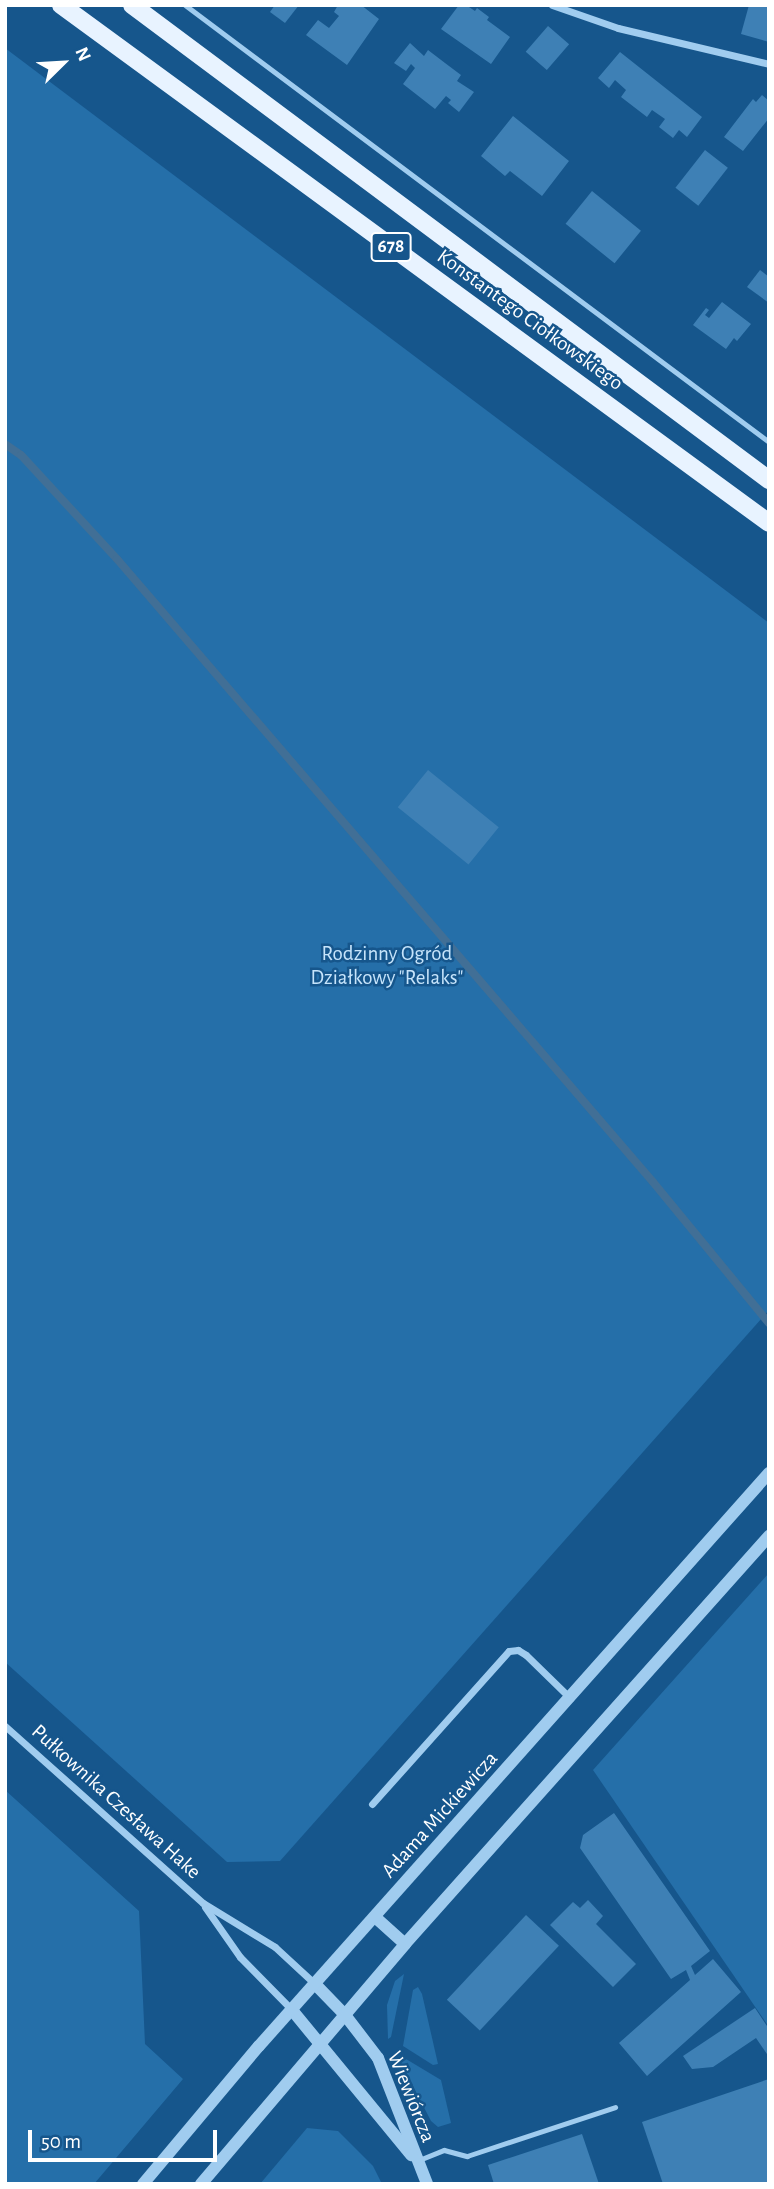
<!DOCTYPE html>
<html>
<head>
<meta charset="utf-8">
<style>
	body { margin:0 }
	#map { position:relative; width:774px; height:2189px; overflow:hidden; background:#16568c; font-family:"Alegreya Sans",sans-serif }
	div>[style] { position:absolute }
	.green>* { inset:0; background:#256fa9 }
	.stream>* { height:8px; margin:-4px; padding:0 4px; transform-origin:4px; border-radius:4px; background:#416f96 }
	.building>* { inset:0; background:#3e80b5; transform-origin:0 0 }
	.service>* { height:5px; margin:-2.5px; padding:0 2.5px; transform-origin:2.5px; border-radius:2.5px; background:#a0ccef }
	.minor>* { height:7px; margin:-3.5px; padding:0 3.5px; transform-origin:3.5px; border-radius:3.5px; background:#a0ccef }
	.tertiary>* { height:12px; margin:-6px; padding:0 6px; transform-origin:6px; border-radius:6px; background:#a0ccef }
	.primary>* { height:18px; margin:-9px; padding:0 9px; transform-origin:9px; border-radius:9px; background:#e8f3ff }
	span { translate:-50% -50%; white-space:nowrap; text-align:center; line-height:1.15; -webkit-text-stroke:5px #16568c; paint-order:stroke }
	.shield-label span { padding:2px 5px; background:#16568c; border:2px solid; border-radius:5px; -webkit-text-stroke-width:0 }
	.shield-label { font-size:19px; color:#fff; font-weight:700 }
	.street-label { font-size:21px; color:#fff }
	.park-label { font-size:21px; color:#c6e4fb }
	.frame { position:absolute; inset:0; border:7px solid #fff; pointer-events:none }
	.north { position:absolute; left:28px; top:28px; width:70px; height:70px; -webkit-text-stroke:5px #16568c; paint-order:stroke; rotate:66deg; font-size:19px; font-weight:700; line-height:28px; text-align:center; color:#fff }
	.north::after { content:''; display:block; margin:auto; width:24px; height:32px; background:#fff; clip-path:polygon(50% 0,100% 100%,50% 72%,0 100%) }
	.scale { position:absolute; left:28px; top:2130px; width:189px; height:32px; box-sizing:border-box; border:4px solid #fff; border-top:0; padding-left:9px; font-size:21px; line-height:24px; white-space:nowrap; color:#fff; -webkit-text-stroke:5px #16568c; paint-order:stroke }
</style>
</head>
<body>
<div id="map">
	<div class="green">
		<div style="clip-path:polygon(5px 48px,769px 623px,769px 1310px,280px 1861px,227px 1862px,5px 1662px)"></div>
		<div style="clip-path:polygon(769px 1573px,769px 2027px,593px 1770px)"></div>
		<div style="clip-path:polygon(5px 1790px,139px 1911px,145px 2044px,183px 2079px,94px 2184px,5px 2184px)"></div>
		<div style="clip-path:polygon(404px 1974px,391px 2037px,388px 2039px,387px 2005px,395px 1981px)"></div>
		<div style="clip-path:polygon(418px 1987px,422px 1994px,438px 2064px,433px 2065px,403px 2046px,413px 1990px)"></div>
		<div style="clip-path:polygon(396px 2053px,441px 2080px,451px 2123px,438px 2127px,431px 2121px)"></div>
		<div style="clip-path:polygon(307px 2128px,338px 2131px,373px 2166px,382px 2184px,260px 2184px)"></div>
	</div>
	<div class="stream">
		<div style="left:5px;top:444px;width:19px;rotate:35deg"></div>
		<div style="left:21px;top:455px;width:142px;rotate:47.3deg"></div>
		<div style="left:117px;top:559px;width:822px;rotate:49.29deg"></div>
		<div style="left:653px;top:1182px;width:183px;rotate:50.6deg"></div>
	</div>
	<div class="building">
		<div style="clip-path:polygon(275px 5px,299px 5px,285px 23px,270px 12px)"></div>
		<div style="clip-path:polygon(338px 5px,361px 5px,379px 19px,347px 65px,306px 35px,318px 20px,329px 28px,339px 16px,334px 12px)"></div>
		<div style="clip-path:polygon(459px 5px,466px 5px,475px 11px,477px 8px,489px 17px,487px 20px,510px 37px,491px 64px,441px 29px)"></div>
		<div style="clip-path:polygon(749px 5px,769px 5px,769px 42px,741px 34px)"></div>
		<div style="left:548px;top:26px;width:28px;height:34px;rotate:41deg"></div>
		<div style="clip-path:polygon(410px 43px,424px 56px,428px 50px,445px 63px,461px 75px,457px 81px,474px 92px,459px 112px,448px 103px,451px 100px,446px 96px,435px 109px,403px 84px,415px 68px,411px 64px,406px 71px,394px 63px)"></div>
		<div style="clip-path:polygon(620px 52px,702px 117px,687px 137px,679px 130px,673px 138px,659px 127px,665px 119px,652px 110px,647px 117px,621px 97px,626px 90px,615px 80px,609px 88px,598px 78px)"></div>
		<div style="clip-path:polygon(762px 95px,769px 101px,769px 118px,743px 151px,724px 137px,753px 99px,756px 102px)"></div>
		<div style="clip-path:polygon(513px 116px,569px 161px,542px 196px,510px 171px,505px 176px,481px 156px)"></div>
		<div style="left:705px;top:150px;width:29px;height:48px;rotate:38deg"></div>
		<div style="left:592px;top:191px;width:63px;height:42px;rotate:39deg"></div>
		<div style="clip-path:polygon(760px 270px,769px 277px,769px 303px,747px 287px)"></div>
		<div style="clip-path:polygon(722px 302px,751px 324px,737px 341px,734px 338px,726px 349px,693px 325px,706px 308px,709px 310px,705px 315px,709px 318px)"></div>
		<div style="left:428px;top:770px;width:91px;height:48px;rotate:39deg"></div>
		<div style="clip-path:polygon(614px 1813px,710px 1951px,691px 1966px,695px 1975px,713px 1959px,741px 1992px,647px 2076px,619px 2043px,690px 1980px,686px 1970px,671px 1979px,580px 1848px,583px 1835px)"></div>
		<div style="clip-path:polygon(588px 1900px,603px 1916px,596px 1924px,636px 1964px,613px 1987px,550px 1925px,573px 1902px,580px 1908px)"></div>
		<div style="left:526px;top:1915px;width:45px;height:116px;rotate:43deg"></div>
		<div style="clip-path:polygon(755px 2008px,769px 2029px,769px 2057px,756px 2038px,713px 2067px,692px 2069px,683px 2056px)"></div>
		<div style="clip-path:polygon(769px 2079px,769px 2184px,663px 2184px,642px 2122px)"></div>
		<div style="clip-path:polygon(582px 2134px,599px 2184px,494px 2184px,488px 2165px)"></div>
	</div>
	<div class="service">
		<div style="left:185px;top:5px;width:729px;rotate:36.81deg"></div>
		<div style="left:419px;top:2160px;width:27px;rotate:-22deg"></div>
		<div style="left:444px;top:2150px;width:24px;rotate:15deg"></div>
		<div style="left:467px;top:2156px;width:156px;rotate:-18.3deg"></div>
	</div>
	<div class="minor">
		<div style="left:552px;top:5px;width:70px;rotate:19.2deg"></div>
		<div style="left:618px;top:28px;width:155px;rotate:13.4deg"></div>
		<div style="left:5px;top:1726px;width:266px;rotate:41.8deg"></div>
		<div style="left:203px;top:1903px;width:84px;rotate:31.4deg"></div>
		<div style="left:275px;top:1947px;width:54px;rotate:42.8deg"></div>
		<div style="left:372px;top:1804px;width:205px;rotate:-48.2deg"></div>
		<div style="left:509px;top:1651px;width:9px;rotate:-6deg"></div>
		<div style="left:518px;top:1650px;width:9px;rotate:32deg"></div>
		<div style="left:526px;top:1655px;width:62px;rotate:44.3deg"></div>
		<div style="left:205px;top:1907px;width:61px;rotate:55deg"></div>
		<div style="left:240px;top:1957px;width:74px;rotate:45.5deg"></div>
	</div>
	<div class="tertiary">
		<div style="left:375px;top:1917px;width:40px;rotate:42deg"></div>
		<div style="left:315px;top:1984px;width:43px;rotate:45.9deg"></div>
		<div style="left:345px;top:2015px;width:54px;rotate:52.5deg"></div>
		<div style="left:378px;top:2058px;width:135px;rotate:68.7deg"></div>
		<div style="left:292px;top:2010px;width:188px;rotate:50.6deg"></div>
		<div style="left:143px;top:2184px;width:180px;rotate:-50deg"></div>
		<div style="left:259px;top:2046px;width:767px;rotate:-48.33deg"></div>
		<div style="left:201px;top:2184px;width:315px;rotate:-49.6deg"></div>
		<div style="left:405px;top:1944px;width:547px;rotate:-48.26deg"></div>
	</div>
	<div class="primary">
		<div style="left:61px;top:5px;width:877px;rotate:36.19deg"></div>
		<div style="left:132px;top:5px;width:795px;rotate:36.71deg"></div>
	</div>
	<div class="shield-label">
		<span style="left:391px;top:247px">678</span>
	</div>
	<div class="street-label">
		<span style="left:530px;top:320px;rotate:36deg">Konstantego Ciołkowskiego</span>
		<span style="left:116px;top:1802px;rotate:42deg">Pułkownika Czesława Hake</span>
		<span style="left:440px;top:1815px;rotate:-48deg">Adama Mickiewicza</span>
		<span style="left:411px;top:2097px;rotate:68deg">Wiewiórcza</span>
	</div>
	<div class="park-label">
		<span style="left:387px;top:966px">Rodzinny Ogród<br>Działkowy "Relaks"</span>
	</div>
	<div class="frame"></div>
	<div class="north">N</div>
	<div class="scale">50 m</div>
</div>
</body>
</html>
